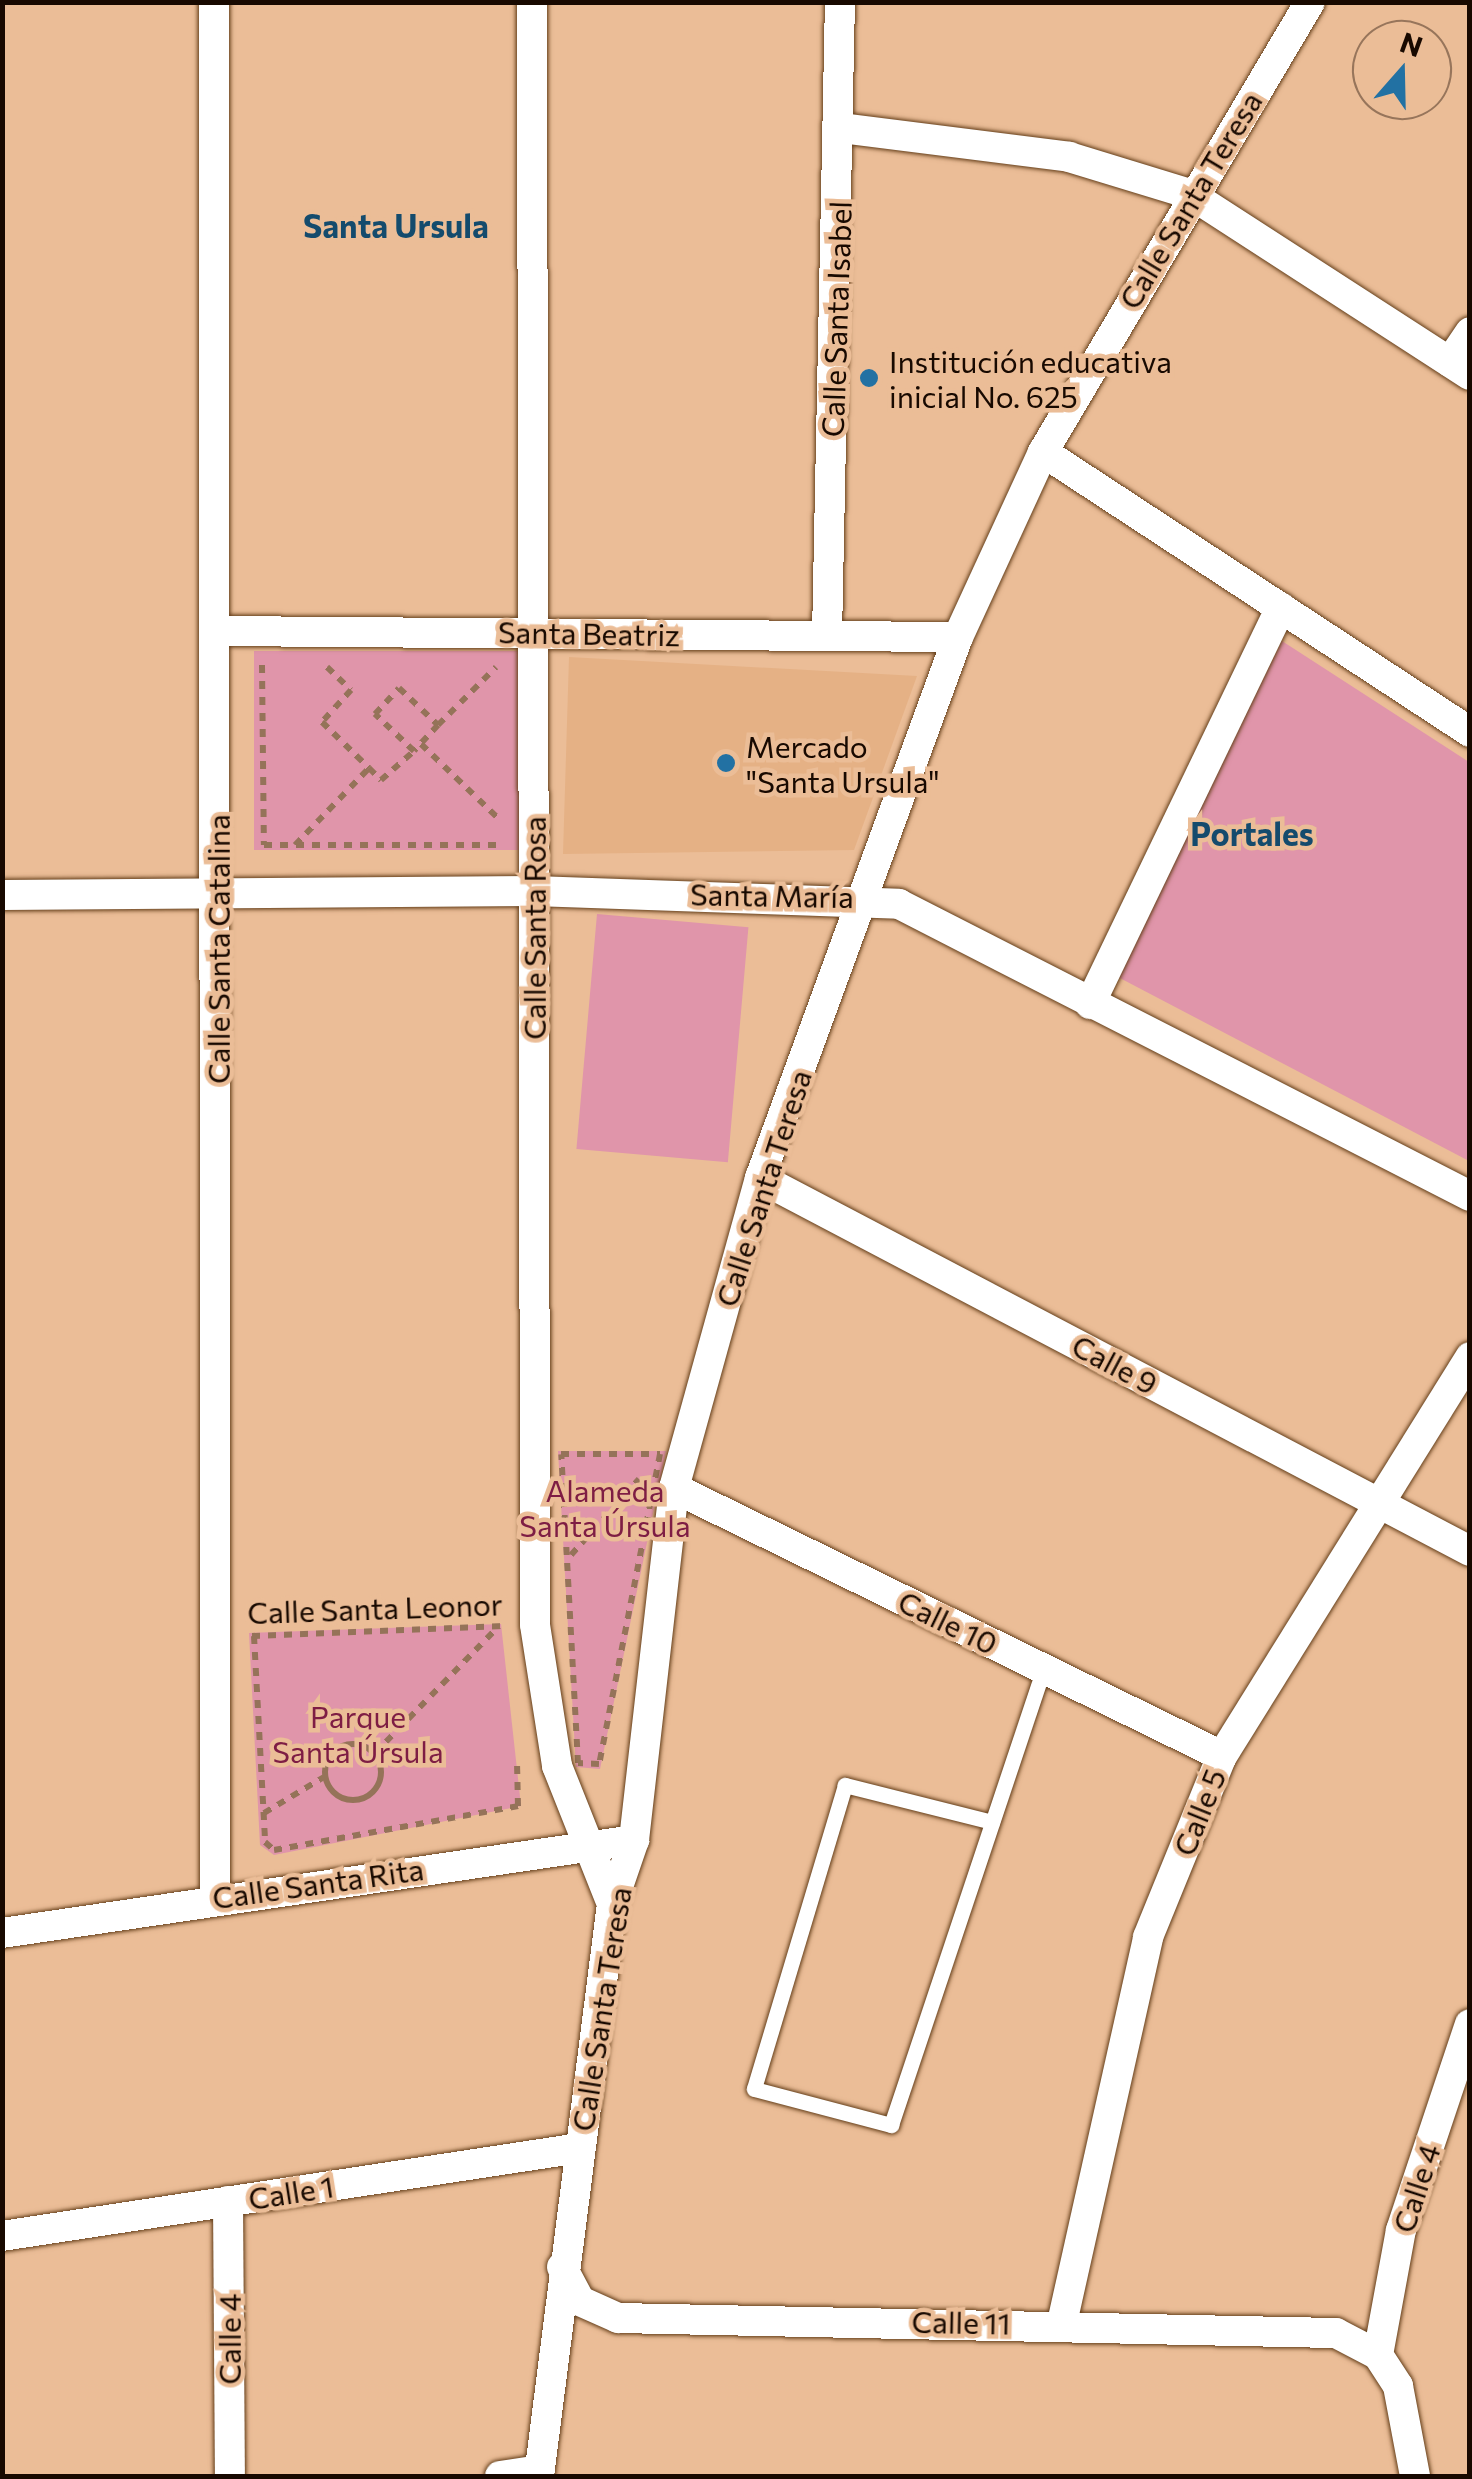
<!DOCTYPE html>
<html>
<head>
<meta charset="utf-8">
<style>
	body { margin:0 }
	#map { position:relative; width:1472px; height:2479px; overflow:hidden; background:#ebbd97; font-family:Commissioner,sans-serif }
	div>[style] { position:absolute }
	.built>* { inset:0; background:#e5b185 }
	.green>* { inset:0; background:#e095aa; transform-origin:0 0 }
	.path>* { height:6px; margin-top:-3px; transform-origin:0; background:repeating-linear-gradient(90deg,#957359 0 8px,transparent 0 16px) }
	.path>.ring { margin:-3px; padding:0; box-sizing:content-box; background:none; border:6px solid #957359; border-radius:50% }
	.roads { filter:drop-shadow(0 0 2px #643e19) drop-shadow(0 0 2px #643e19) }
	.lane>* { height:15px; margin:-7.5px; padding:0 7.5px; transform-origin:7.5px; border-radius:7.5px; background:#fff }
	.street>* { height:30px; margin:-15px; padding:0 15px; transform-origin:15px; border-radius:15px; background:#fff }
	.dots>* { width:28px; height:28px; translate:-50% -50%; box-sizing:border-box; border:5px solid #ebbd97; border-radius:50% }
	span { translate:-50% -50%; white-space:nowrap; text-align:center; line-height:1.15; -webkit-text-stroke:9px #ebbd97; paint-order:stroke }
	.street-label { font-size:30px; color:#180900 }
	.poi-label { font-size:30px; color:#180900 }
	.left { translate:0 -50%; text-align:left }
	.park-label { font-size:30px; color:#7e1d44 }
	.neighbourhood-label { font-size:32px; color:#144b6d; font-weight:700 }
	.frame { position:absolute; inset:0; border:5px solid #180900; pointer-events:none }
	.north { position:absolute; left:1352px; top:20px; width:100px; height:100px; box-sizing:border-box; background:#ebbd97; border:2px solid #97755b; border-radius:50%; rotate:20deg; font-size:28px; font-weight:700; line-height:40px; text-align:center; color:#180900 }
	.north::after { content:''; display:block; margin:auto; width:35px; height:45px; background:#2271a3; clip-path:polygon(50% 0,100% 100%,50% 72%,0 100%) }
</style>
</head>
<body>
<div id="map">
	<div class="built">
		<div style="clip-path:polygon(569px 657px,917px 676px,854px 850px,563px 854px)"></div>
	</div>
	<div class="green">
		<div style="clip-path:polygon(1282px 641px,1469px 762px,1469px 1161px,1116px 976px)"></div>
		<div style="left:254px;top:651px;width:266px;height:199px"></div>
		<div style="left:597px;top:914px;width:152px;height:236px;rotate:5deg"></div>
		<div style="clip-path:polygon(558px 1451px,666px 1451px,600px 1769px,576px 1767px)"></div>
		<div style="clip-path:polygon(501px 1624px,521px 1806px,274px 1855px,260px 1845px,249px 1633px)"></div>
	</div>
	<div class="path">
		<div style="left:262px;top:665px;width:180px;rotate:89.4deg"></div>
		<div style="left:264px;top:845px;width:238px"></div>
		<div style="left:327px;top:667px;width:33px;rotate:44deg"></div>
		<div style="left:351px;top:690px;width:43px;rotate:132.2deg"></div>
		<div style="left:322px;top:722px;width:66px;rotate:44.4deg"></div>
		<div style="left:369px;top:768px;width:17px;rotate:45deg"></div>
		<div style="left:381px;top:780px;width:44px;rotate:-41.3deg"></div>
		<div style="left:399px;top:688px;width:54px;rotate:43.5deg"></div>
		<div style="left:438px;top:725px;width:35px;rotate:133deg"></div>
		<div style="left:414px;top:751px;width:54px;rotate:-136.5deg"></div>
		<div style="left:375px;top:714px;width:35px;rotate:-47deg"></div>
		<div style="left:438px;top:725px;width:82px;rotate:-45deg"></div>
		<div style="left:421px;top:744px;width:108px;rotate:43.9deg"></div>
		<div style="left:295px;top:845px;width:107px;rotate:-46.1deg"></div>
		<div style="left:561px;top:1454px;width:99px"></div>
		<div style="left:660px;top:1454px;width:316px;rotate:101.1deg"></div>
		<div style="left:599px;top:1764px;width:21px;rotate:-177deg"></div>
		<div style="left:578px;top:1763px;width:309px;rotate:-93.1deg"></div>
		<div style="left:571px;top:1555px;width:102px;rotate:-48.2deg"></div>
		<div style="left:252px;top:1636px;width:252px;rotate:-2.3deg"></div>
		<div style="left:254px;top:1636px;width:206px;rotate:86.9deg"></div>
		<div style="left:265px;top:1842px;width:12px;rotate:42deg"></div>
		<div style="left:274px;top:1850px;width:248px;rotate:-10.2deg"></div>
		<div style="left:518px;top:1806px;width:45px;rotate:-91.3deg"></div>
		<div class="ring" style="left:325px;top:1744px;width:50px;height:50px"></div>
		<div style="left:375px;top:1753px;width:177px;rotate:-45.7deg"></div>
		<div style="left:264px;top:1813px;width:70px;rotate:-31deg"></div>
	</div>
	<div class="roads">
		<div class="lane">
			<div style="left:992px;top:1822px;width:152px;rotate:-165.9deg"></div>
			<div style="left:845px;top:1785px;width:317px;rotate:106.7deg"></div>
			<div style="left:754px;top:2089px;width:142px;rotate:14.7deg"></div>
			<div style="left:891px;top:2125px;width:481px;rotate:-71.5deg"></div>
		</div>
		<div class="street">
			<div style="left:214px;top:2px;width:1895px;rotate:89.97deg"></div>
			<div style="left:532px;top:2px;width:1623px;rotate:89.89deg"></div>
			<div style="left:535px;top:1625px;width:143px;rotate:81.1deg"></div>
			<div style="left:557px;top:1766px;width:149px;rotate:68.3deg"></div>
			<div style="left:841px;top:128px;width:230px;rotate:7.2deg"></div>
			<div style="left:1069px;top:157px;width:127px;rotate:17deg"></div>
			<div style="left:1190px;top:194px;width:333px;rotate:32.9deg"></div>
			<div style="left:1450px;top:362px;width:36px;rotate:-56deg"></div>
			<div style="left:1043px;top:452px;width:511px;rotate:33.25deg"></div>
			<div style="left:220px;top:631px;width:738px;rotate:0.47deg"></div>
			<div style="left:827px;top:636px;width:634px;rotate:-88.83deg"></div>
			<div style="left:2px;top:895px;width:532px;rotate:-0.43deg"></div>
			<div style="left:534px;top:891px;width:365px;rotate:2deg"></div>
			<div style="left:899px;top:904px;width:641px;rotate:27.08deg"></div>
			<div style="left:1090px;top:1004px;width:440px;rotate:-64.3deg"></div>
			<div style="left:760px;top:1178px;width:802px;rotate:27.72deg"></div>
			<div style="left:674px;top:1488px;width:610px;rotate:26.06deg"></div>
			<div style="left:2px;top:1933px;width:639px;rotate:-8.37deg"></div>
			<div style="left:228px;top:2201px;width:275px;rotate:89.6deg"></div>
			<div style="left:2px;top:2236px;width:585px;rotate:-8.66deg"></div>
			<div style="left:562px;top:2267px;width:38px;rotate:62deg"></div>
			<div style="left:580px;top:2301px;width:42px;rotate:24.1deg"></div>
			<div style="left:618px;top:2318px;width:718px;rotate:1.2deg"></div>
			<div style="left:1336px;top:2333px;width:47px;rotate:27.6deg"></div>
			<div style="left:1378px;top:2355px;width:37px;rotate:57deg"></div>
			<div style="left:1398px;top:2386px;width:92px;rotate:79.3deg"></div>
			<div style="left:1062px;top:2323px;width:395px;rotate:-77.4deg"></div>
			<div style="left:1148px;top:1937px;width:196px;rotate:-67.8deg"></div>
			<div style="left:1222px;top:1756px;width:470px;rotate:-58.1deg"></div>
			<div style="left:1378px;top:2355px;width:127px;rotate:-79.6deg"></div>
			<div style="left:1401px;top:2230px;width:217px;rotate:-71.5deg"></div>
			<div style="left:500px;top:2476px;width:40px;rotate:-8.5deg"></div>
			<div style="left:539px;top:2476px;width:577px;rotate:-82.73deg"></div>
			<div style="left:612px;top:1904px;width:68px;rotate:-71deg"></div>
			<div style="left:634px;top:1840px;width:354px;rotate:-83.5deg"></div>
			<div style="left:674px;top:1488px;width:322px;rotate:-74.5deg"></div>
			<div style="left:760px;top:1178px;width:576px;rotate:-69.9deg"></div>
			<div style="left:958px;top:637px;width:204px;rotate:-65.3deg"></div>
			<div style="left:1043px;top:452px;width:523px;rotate:-59.32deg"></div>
		</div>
	</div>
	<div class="dots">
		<div style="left:869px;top:378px;background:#2271a3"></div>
		<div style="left:726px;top:763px;background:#2271a3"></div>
	</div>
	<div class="street-label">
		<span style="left:1190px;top:200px;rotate:-59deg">Calle Santa Teresa</span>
		<span style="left:836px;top:319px;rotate:-88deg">Calle Santa Isabel</span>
		<span style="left:589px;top:633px;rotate:1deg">Santa Beatriz</span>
		<span style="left:772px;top:895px;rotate:1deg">Santa María</span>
		<span style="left:534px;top:928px;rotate:-90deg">Calle Santa Rosa</span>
		<span style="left:218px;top:949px;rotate:-90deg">Calle Santa Catalina</span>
		<span style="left:763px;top:1188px;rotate:-72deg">Calle Santa Teresa</span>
		<span style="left:1115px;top:1364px;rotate:28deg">Calle 9</span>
		<span style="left:375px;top:1608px;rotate:-2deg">Calle Santa Leonor</span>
		<span style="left:948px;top:1622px;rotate:26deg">Calle 10</span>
		<span style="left:1199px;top:1812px;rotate:-68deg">Calle 5</span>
		<span style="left:318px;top:1883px;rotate:-8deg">Calle Santa Rita</span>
		<span style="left:601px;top:2009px;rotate:-81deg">Calle Santa Teresa</span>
		<span style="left:1416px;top:2188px;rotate:-72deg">Calle 4</span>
		<span style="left:291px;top:2192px;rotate:-9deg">Calle 1</span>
		<span style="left:961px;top:2322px;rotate:1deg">Calle 11</span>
		<span style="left:229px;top:2339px;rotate:-90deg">Calle 4</span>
	</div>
	<div class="poi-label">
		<span class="left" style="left:889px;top:378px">Institución educativa<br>inicial No. 625</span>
		<span class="left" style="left:746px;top:763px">Mercado<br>"Santa Ursula"</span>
	</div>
	<div class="park-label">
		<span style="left:605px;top:1507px">Alameda<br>Santa Úrsula</span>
		<span style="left:358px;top:1733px">Parque<br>Santa Úrsula</span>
	</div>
	<div class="neighbourhood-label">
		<span style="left:396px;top:225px">Santa Ursula</span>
		<span style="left:1252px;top:833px">Portales</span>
	</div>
	<div class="frame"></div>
	<div class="north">N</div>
</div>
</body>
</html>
